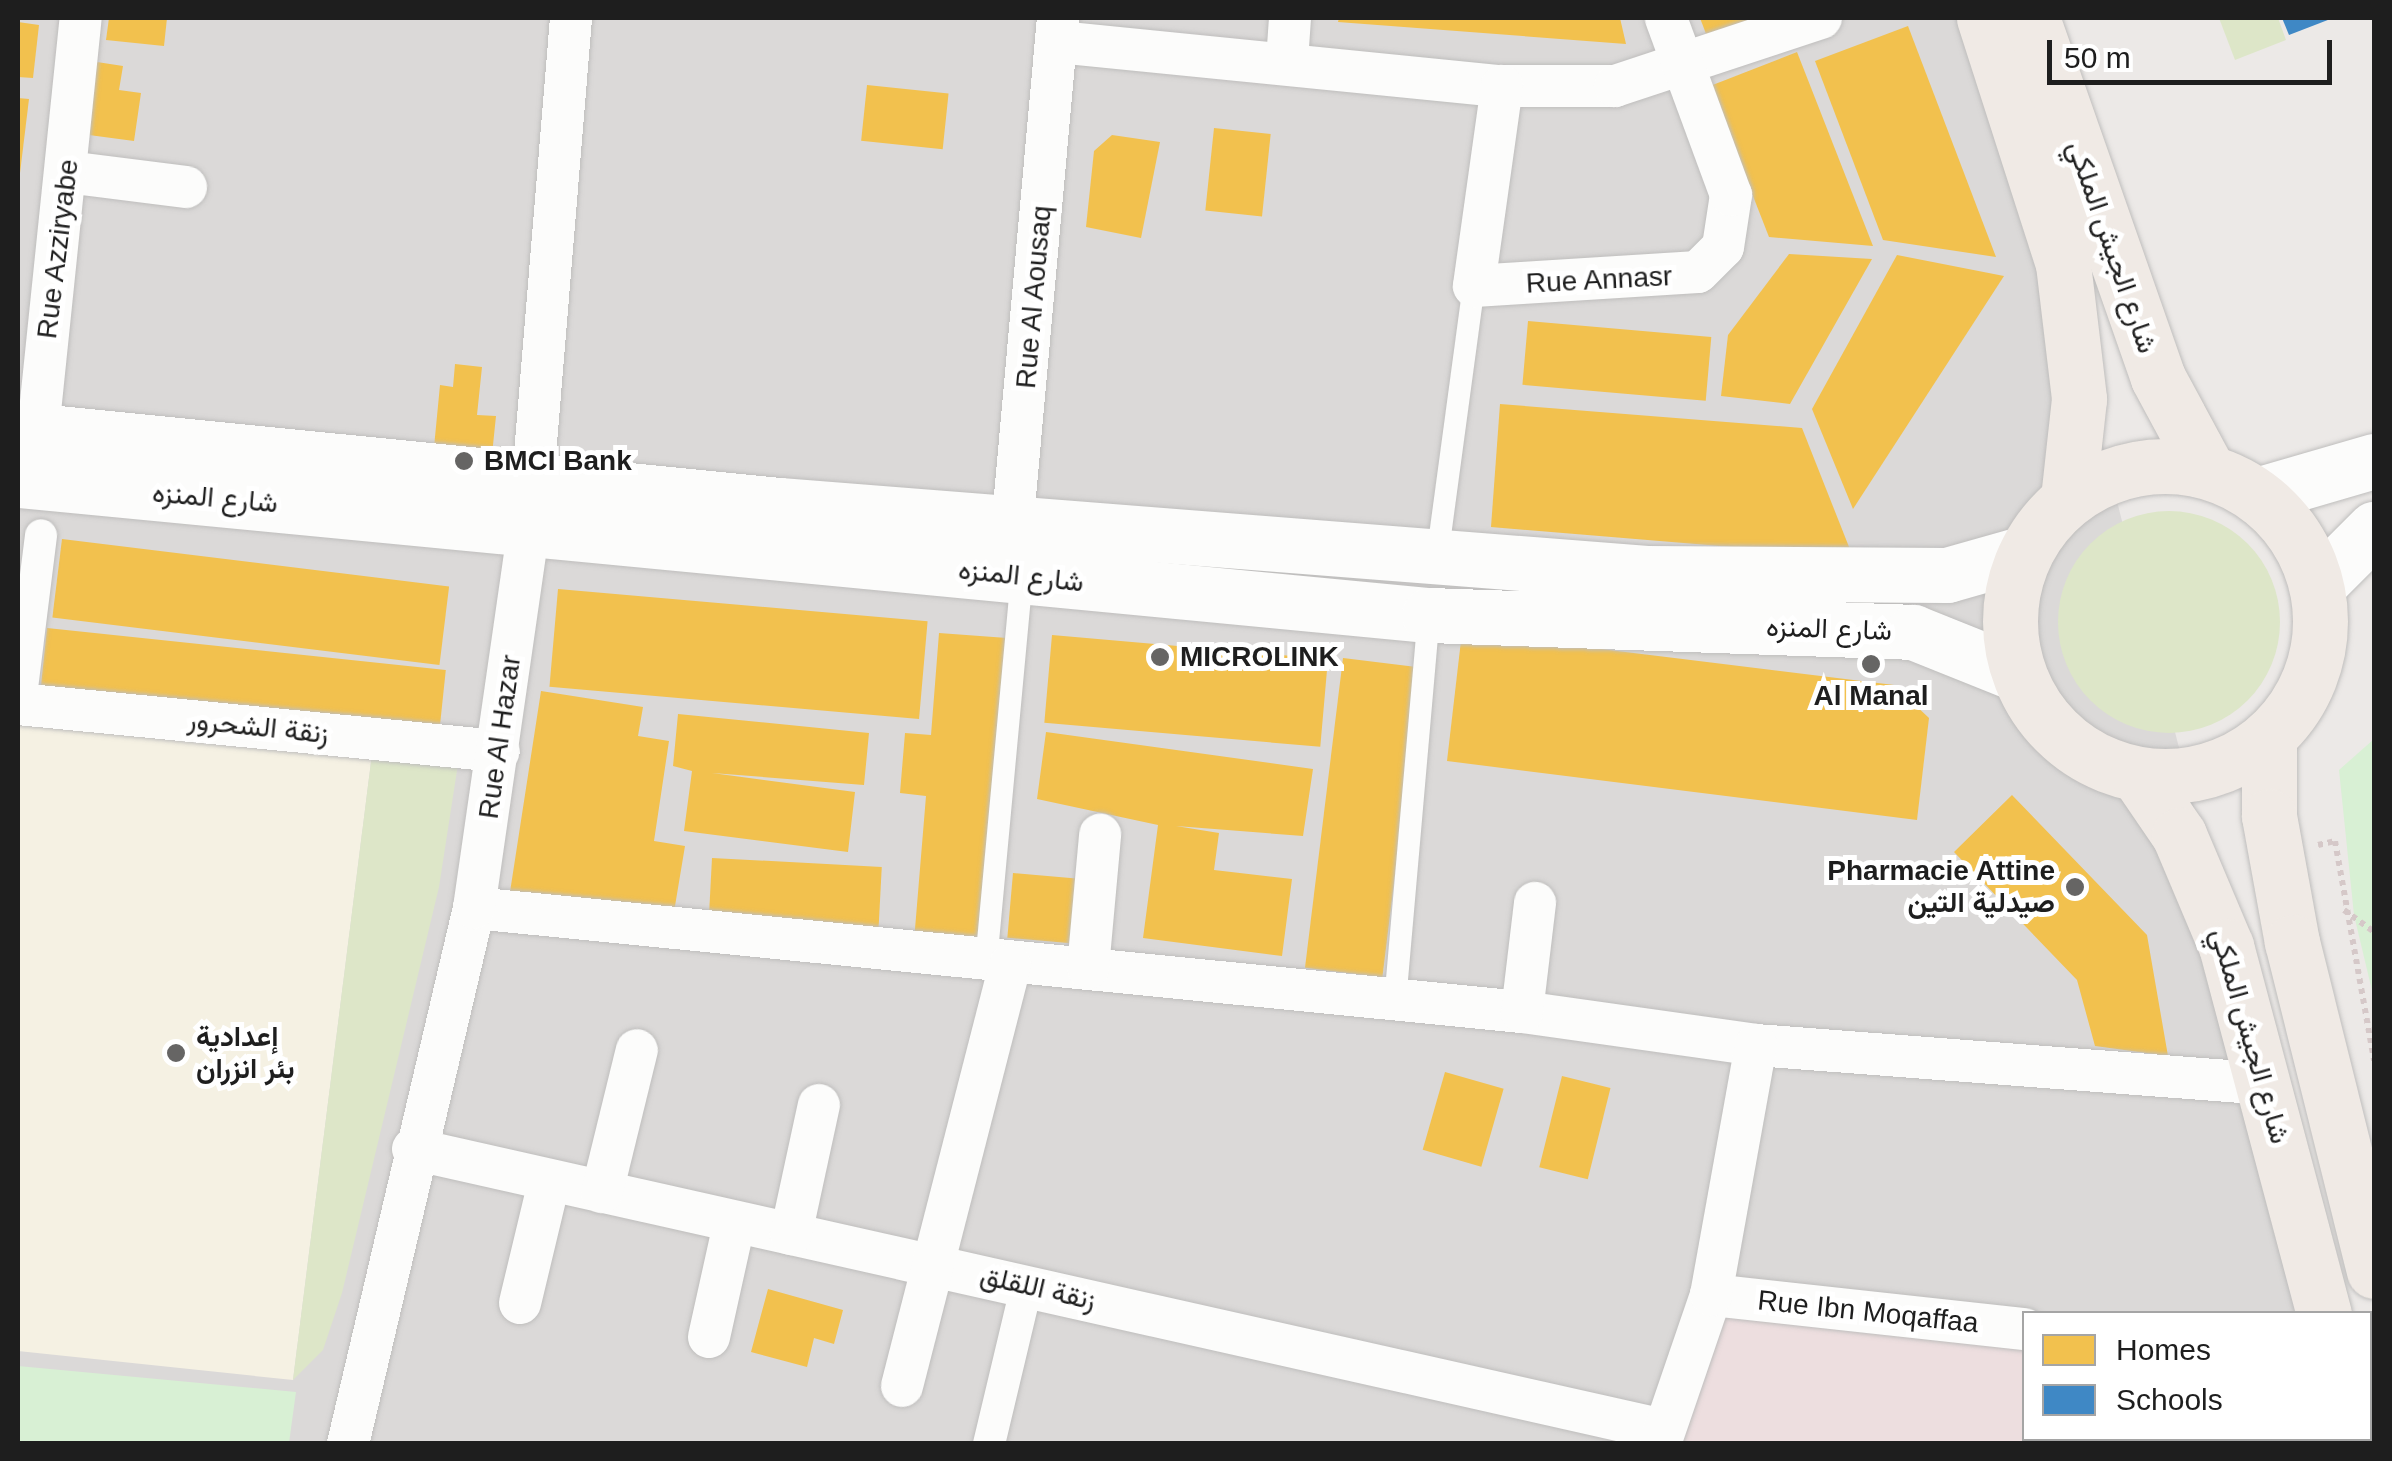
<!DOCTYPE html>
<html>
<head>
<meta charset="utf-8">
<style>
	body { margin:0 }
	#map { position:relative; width:2392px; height:1461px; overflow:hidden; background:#ece9e7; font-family:Helvetica,Vazirmatn,sans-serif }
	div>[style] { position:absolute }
	.residential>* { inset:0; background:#dbd9d8 }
	.commercial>* { inset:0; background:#eddedf }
	.education>* { inset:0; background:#f5f1e3 }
	.grass>* { inset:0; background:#dde6c8 }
	.round { border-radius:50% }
	.park>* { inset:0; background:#d8f0d4 }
	.homes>* { inset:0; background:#f2c14e; transform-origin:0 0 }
	.schools>* { inset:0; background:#3f88c5 }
	.path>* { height:6px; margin-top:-3px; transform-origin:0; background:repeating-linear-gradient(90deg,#d5c8c8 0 5px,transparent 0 10px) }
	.roads { filter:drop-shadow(0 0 2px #bfbebd) drop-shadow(0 0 2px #bfbebd) }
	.service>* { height:22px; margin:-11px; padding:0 11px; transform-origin:11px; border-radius:11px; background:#fcfcfb }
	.pedestrian>* { height:32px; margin:-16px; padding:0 16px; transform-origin:16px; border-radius:16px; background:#fcfcfb }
	.minor>* { height:42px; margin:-21px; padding:0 21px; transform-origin:21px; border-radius:21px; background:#fcfcfb }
	.tertiary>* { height:55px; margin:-27.5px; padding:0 27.5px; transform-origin:27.5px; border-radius:27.5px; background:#fcfcfb }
	.primary>* { height:55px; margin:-27.5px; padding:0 27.5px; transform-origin:27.5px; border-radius:27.5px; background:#f0eae5 }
	.primary>.ring { margin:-27.5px; padding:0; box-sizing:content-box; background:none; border:55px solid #f0eae5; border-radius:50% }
	.dots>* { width:28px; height:28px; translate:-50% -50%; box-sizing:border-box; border:5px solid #fff; border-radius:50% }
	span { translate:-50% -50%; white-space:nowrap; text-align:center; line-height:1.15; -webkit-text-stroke:10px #fff; paint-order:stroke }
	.street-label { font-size:28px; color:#1e1e1e }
	.poi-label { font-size:28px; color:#1e1e1e; font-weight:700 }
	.left { translate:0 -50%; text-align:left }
	.right { translate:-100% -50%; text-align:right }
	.frame { position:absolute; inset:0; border:20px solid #1e1e1e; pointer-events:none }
	.legend { position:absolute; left:2022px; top:1311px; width:350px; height:130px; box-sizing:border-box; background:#fff; border:2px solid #a5a5a5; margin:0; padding:12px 18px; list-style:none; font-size:30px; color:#1e1e1e }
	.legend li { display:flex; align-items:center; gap:20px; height:50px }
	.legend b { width:50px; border:2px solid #a5a5a5 }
	.scale { position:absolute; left:2047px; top:40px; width:285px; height:45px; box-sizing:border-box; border:5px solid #1e1e1e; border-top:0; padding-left:12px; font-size:30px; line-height:35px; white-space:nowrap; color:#1e1e1e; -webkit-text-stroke:8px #fff; paint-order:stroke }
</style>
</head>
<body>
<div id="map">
	<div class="residential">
		<div style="clip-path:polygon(18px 18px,1984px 18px,2022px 123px,2321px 1313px,2024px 1314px,2024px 1438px,2350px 1443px,18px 1443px)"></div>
	</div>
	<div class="commercial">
		<div style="clip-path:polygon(1699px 1308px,2024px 1341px,2024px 1438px,2316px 1443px,1668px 1444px)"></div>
	</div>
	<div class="education">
		<div style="clip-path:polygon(18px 719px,372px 754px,293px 1380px,18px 1351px)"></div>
	</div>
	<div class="grass">
		<div style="clip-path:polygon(2219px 18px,2278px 18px,2286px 40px,2235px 60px)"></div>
		<div class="round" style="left:2058px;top:511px;width:222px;height:222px"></div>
		<div style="clip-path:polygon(372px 754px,458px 764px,439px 887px,342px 1293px,323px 1350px,293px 1380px)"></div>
	</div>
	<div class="park">
		<div style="clip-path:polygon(2374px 739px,2374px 999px,2354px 915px,2339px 770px)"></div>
		<div style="clip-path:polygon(18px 1366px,296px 1392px,289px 1443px,18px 1443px)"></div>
	</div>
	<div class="homes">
		<div style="clip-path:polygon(109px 18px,167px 18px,164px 46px,106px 40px)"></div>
		<div style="clip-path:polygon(1339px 18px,1620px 18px,1626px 44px,1338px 22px)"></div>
		<div style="clip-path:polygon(1700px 18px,1764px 18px,1708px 39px)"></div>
		<div style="clip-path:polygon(18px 22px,39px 25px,33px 78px,18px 77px)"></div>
		<div style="clip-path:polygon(1908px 26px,1996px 257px,1883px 240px,1815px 61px)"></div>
		<div style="clip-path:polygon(1797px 52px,1873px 246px,1769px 237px,1710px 86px)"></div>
		<div style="clip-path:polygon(84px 60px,123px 66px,119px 90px,141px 93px,134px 141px,74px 133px)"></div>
		<div style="left:867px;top:85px;width:82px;height:56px;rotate:6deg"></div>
		<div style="clip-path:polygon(18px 98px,29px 99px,20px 173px,18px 172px)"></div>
		<div style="left:1214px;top:128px;width:57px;height:83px;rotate:6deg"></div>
		<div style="clip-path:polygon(1112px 135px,1160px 142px,1141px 238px,1086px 227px,1094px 151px)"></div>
		<div style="clip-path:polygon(1789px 254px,1872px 259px,1790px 404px,1721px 396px,1728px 335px)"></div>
		<div style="clip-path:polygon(1897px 255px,2004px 276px,1853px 509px,1812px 409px)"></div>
		<div style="left:1528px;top:321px;width:184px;height:64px;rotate:5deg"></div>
		<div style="clip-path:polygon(455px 364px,482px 367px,477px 415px,496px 416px,490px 474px,432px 468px,440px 385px,453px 387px)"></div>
		<div style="clip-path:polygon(1500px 404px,1802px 428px,1853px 557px,1491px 527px)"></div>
		<div style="left:62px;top:539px;width:390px;height:79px;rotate:7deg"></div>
		<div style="left:558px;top:589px;width:371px;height:98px;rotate:5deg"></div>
		<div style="left:47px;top:628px;width:401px;height:59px;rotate:6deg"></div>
		<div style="clip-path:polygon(1462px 632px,1894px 685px,1929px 718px,1917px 820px,1447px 761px)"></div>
		<div style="clip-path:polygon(939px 633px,1007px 638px,980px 946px,914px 941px,926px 796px,900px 793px,905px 733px,931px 735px)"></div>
		<div style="left:1052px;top:635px;width:277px;height:88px;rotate:5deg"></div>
		<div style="left:1343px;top:658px;width:78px;height:312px;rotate:7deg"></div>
		<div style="clip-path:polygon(541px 691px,643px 707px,638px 736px,669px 741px,654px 841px,685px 846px,673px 918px,510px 892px)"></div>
		<div style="clip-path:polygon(678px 714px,869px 733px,864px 785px,712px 773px,855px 792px,848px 852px,684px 831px,692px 771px,673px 766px)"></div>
		<div style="clip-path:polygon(1046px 732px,1313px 769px,1303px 836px,1176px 826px,1219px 833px,1214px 870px,1292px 879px,1282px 956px,1143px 938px,1158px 825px,1037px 799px)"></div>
		<div style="clip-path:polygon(2012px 795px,2147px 935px,2168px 1056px,2095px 1046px,2077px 980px,1954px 852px)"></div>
		<div style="left:712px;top:858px;width:170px;height:63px;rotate:3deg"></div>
		<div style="left:1013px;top:873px;width:69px;height:65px;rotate:5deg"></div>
		<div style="left:1445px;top:1072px;width:61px;height:81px;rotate:16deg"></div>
		<div style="left:1562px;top:1076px;width:50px;height:94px;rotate:14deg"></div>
		<div style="clip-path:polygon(768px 1289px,843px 1310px,834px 1344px,814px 1338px,807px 1367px,751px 1352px)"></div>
	</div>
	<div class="schools">
		<div style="clip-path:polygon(2282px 18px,2333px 18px,2289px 35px)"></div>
	</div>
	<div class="path">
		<div style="left:2318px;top:845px;width:17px;rotate:-13deg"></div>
		<div style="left:2335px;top:841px;width:223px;rotate:79.9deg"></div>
		<div style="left:2344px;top:910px;width:37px;rotate:36deg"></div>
	</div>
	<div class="roads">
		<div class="service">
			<div style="left:1437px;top:558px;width:275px;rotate:-82.3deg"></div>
			<div style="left:986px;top:963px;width:389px;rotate:-84.7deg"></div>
			<div style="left:1395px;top:1002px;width:388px;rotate:-85deg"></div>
		</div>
		<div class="pedestrian">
			<div style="left:20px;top:704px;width:170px;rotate:-82.9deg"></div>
			<div style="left:989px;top:1444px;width:163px;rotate:-76.6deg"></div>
		</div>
		<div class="minor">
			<div style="left:1058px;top:42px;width:446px;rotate:5.7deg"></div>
			<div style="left:1502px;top:86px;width:113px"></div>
			<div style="left:1615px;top:86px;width:217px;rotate:-18.3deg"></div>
			<div style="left:1287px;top:61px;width:43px;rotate:-86deg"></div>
			<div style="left:1502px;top:86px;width:202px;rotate:98deg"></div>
			<div style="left:1474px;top:286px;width:224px;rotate:-3.6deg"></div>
			<div style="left:1698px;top:272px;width:35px;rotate:-45deg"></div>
			<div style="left:1723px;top:247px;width:53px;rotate:-81.3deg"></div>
			<div style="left:1731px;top:195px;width:189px;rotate:-110.2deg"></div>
			<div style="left:67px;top:172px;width:120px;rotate:7.2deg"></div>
			<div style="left:35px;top:460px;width:444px;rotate:-84.1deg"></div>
			<div style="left:1018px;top:551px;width:33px;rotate:-99deg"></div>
			<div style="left:1013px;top:518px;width:502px;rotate:-84.86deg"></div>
			<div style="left:18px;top:704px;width:483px;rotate:5.6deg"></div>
			<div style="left:474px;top:908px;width:1053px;rotate:5.67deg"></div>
			<div style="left:1522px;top:1012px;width:236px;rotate:8deg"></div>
			<div style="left:1756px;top:1045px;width:512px;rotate:4.36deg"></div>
			<div style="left:1088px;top:968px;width:134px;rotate:-84.8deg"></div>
			<div style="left:1522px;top:1012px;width:110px;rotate:-83.2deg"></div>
			<div style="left:413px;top:1149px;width:1281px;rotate:12.67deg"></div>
			<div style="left:602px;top:1192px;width:146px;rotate:-76.2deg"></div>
			<div style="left:791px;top:1234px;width:132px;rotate:-77.8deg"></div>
			<div style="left:1711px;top:1295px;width:315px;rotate:6.2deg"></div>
			<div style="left:520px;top:1303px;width:124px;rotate:-76.5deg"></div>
			<div style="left:709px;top:1337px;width:116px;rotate:-77.5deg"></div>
			<div style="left:902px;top:1386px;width:435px;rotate:-75.6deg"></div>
			<div style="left:348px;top:1444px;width:551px;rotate:-76.77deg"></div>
			<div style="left:474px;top:908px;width:385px;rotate:-81.8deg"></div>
			<div style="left:529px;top:527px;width:511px;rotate:-85.28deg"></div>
			<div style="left:1660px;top:1444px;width:157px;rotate:-71.1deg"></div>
			<div style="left:1711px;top:1295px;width:254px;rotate:-79.8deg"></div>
		</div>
		<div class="tertiary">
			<div style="left:18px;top:429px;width:765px;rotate:5.7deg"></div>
			<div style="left:779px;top:505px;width:870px;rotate:4.48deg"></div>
			<div style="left:1646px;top:573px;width:301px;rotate:0.4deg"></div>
			<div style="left:1947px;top:575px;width:80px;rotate:-15.9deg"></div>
			<div style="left:18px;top:480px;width:1417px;rotate:5.47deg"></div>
			<div style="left:1429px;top:615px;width:484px;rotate:2deg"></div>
			<div style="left:1913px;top:632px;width:113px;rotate:21.8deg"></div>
			<div style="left:2257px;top:495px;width:122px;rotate:-16.2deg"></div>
			<div style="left:2317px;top:586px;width:81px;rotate:-45deg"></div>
		</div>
		<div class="primary">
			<div style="left:1984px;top:18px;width:258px;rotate:72.2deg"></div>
			<div style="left:2063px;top:264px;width:136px;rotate:83.2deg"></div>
			<div style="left:2079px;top:399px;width:100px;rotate:96.3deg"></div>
			<div style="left:2032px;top:18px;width:381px;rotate:70.7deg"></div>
			<div style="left:2158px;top:378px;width:106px;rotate:61.7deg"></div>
			<div class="ring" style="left:2010px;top:466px;width:255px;height:255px"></div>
			<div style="left:2269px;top:738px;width:78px;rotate:90deg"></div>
			<div style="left:2269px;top:816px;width:128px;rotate:79.7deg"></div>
			<div style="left:2292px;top:942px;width:339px;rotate:76deg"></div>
			<div style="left:2138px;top:775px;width:73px;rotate:55.7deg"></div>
			<div style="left:2179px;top:835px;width:121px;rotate:67.1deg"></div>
			<div style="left:2226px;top:946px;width:381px;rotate:75.1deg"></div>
			<div style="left:2353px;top:1438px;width:6px;rotate:72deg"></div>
		</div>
	</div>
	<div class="dots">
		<div style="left:464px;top:461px;background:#666564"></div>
		<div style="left:1160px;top:657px;background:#666564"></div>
		<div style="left:1871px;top:664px;background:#666564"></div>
		<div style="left:2075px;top:887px;background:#666564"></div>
		<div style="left:176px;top:1053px;background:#666564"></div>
	</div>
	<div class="street-label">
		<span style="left:2112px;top:247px;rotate:71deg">شارع الجيش الملكي</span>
		<span style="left:58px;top:249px;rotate:-83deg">Rue Azziryabe</span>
		<span style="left:1599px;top:280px;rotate:-3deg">Rue Annasr</span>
		<span style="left:1034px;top:297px;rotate:-85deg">Rue Al Aousaq</span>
		<span style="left:215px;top:498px;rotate:5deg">شارع المنزه</span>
		<span style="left:1021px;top:576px;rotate:6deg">شارع المنزه</span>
		<span style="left:1829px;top:629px;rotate:2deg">شارع المنزه</span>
		<span style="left:258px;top:727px;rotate:6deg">زنقة الشحرور</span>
		<span style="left:500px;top:737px;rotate:-82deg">Rue Al Hazar</span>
		<span style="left:2250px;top:1036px;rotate:74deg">شارع الجيش الملكي</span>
		<span style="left:1038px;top:1288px;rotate:13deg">زنقة اللقلق</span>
		<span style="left:1868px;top:1312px;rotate:6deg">Rue Ibn Moqaffaa</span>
	</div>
	<div class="poi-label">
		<span class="left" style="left:484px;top:461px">BMCI Bank</span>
		<span class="left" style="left:1180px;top:657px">MICROLINK</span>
		<span style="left:1871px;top:696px">Al Manal</span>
		<span class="right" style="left:2055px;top:887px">Pharmacie Attine<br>صيدلية التين</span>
		<span class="left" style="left:196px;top:1053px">إعدادية<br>بئر انزران</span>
	</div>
	<div class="frame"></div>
	<ul class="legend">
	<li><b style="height:28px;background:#f2c14e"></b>Homes</li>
	<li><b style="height:28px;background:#3f88c5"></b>Schools</li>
	</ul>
	<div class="scale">50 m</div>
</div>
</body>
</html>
